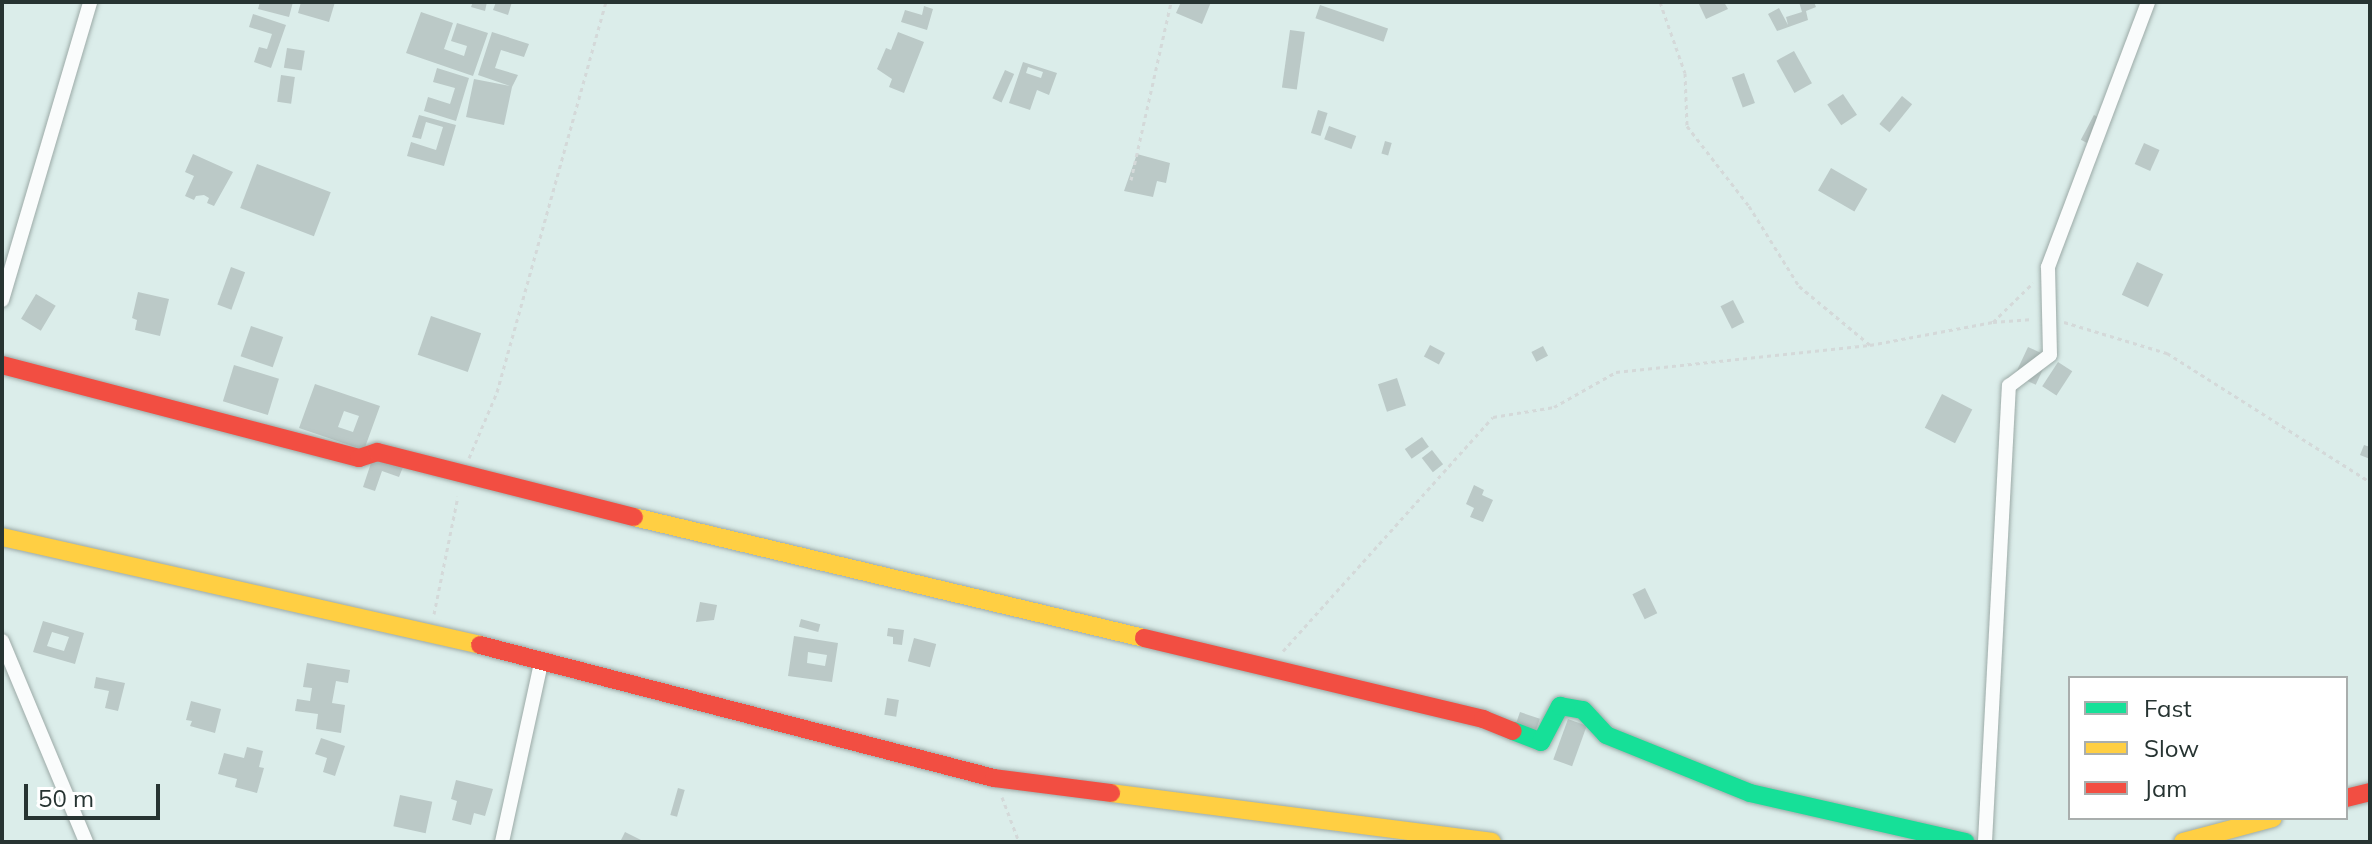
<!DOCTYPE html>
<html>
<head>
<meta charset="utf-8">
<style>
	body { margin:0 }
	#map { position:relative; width:2372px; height:844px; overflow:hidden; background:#dbedea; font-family:Mulish,sans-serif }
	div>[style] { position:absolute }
	.building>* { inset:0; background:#bbc9c7; transform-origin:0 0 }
	.path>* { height:3px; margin-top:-1.5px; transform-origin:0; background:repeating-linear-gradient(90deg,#d4d9d9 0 4px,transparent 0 8px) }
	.roads { filter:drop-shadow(0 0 2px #9caaa7) drop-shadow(0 0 2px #9caaa7) }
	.street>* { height:14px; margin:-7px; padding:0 7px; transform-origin:7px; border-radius:7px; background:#fafcfc }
	.fast>* { height:18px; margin:-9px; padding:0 9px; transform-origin:9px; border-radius:9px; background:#16e098 }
	.slow>* { height:18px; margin:-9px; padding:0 9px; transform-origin:9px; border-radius:9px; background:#ffcf43 }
	.jam>* { height:18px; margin:-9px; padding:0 9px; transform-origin:9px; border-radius:9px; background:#f24e42 }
	span { translate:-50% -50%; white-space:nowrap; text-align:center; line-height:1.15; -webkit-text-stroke:6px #fff; paint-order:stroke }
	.frame { position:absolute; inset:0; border:4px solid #273432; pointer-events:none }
	.legend { position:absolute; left:2068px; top:676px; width:280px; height:144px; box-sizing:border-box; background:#fff; border:2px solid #a9aead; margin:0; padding:10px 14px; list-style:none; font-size:24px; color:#273432 }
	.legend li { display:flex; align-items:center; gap:16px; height:40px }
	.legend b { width:40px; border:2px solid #a9aead }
	.scale { position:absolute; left:24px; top:784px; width:136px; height:36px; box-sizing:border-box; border:4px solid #273432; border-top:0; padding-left:10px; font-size:24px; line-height:28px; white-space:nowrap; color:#273432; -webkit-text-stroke:6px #fff; paint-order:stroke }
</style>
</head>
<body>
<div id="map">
	<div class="building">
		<div style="clip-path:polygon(260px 2px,293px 2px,289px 17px,258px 9px)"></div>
		<div style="clip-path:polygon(301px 2px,335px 2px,329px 22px,298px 13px)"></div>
		<div style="clip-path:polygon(473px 2px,487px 2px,485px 11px,471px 7px)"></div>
		<div style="clip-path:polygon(496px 2px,512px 2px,508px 15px,493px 10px)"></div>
		<div style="clip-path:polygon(1181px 2px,1211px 2px,1202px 24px,1176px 13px)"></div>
		<div style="clip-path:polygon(1698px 2px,1724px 2px,1728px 9px,1706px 19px)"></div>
		<div style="clip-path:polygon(1799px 2px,1814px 2px,1816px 7px,1806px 11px,1808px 20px,1777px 31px,1768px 14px,1779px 8px,1788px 25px,1786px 17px,1802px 12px)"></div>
		<div style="left:1320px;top:5px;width:72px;height:14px;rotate:19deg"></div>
		<div style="clip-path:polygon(924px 6px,933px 9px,927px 30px,901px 22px,905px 10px,922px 15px)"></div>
		<div style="clip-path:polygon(421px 12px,453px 23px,444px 49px,464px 56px,467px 46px,451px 41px,457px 23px,488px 33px,473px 76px,406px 53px)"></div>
		<div style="clip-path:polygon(253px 14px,286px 25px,271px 68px,254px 62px,259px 47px,267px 49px,272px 34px,249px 27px)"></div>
		<div style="left:1290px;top:30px;width:15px;height:58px;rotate:8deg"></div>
		<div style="clip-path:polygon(492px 32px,529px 44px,524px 57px,501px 50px,495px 68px,518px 75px,512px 87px,504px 125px,466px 117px,474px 79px,510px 86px,478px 75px)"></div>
		<div style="clip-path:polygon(898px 32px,924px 42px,904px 93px,889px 87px,892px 79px,877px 69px,886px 48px,891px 50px)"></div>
		<div style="left:287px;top:48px;width:18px;height:20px;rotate:9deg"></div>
		<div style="left:1794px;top:51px;width:37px;height:20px;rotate:61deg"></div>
		<div style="clip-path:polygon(evenodd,1023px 62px,1057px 73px,1049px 95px,1037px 90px,1030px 110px,1009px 103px,1023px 62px,1028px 67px,1043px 72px,1041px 78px,1026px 73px,1028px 67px)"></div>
		<div style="clip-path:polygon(437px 68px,469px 78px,456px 121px,424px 111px,428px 97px,450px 104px,455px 88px,433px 82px)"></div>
		<div style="left:1005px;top:70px;width:10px;height:31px;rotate:24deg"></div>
		<div style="left:1744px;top:73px;width:32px;height:13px;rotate:70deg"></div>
		<div style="left:281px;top:75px;width:14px;height:27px;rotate:8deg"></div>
		<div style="left:1843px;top:94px;width:25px;height:19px;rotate:56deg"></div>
		<div style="left:1902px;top:96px;width:13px;height:36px;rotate:39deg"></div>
		<div style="left:1318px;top:110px;width:10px;height:24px;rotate:17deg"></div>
		<div style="clip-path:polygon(419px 115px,456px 125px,444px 166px,407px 156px,411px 142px,436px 150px,443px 127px,426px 122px,421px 139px,412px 137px)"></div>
		<div style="left:2094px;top:115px;width:17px;height:28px;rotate:28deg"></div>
		<div style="left:1329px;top:126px;width:29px;height:14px;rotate:20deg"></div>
		<div style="left:1385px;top:141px;width:7px;height:13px;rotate:16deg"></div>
		<div style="left:2144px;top:143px;width:17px;height:23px;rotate:24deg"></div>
		<div style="clip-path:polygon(193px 154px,233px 172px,214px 206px,207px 203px,209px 198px,204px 195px,196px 196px,194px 200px,185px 196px,194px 176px,185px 172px)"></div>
		<div style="clip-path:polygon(1137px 154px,1170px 163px,1166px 183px,1157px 181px,1153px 197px,1124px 191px)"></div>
		<div style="left:257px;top:164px;width:79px;height:47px;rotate:21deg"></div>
		<div style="left:1831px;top:168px;width:42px;height:26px;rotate:30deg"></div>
		<div style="left:2137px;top:262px;width:29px;height:36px;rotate:25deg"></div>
		<div style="left:231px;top:267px;width:15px;height:40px;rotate:20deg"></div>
		<div style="clip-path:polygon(138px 292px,169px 299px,160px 336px,135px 330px,137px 320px,132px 318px)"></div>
		<div style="left:36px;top:294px;width:23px;height:29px;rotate:31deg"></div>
		<div style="left:1733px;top:300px;width:25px;height:14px;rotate:63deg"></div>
		<div style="left:431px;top:316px;width:53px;height:41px;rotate:19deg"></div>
		<div style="left:251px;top:326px;width:34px;height:32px;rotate:19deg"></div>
		<div style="left:1430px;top:345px;width:17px;height:13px;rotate:28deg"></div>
		<div style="left:1543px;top:346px;width:11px;height:13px;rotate:63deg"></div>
		<div style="left:2028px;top:347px;width:23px;height:31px;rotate:25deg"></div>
		<div style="left:2058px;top:362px;width:17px;height:29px;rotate:33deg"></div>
		<div style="left:234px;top:365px;width:47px;height:38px;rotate:17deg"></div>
		<div style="left:1397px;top:378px;width:29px;height:20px;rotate:72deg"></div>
		<div style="clip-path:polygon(evenodd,315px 384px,380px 406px,364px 450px,299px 428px,315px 384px,344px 411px,359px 416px,353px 432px,338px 427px,344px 411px)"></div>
		<div style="left:1942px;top:394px;width:34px;height:38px;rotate:27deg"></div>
		<div style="left:1422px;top:437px;width:12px;height:21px;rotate:55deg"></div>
		<div style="clip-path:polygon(2364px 445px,2370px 447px,2370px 459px,2360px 455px)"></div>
		<div style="left:1432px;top:450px;width:18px;height:13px;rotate:52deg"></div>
		<div style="clip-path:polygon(373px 457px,403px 467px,399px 477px,382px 471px,375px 491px,363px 487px)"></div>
		<div style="clip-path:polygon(1474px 485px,1484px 490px,1482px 495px,1493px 500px,1483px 522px,1470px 517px,1474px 508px,1466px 504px)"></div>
		<div style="left:1645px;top:588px;width:28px;height:14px;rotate:64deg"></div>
		<div style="clip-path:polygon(700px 602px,717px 605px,714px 620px,696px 622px)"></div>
		<div style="left:801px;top:619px;width:20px;height:8px;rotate:15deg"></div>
		<div style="clip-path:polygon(evenodd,43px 621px,84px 633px,75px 664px,33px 652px,43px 621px,52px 632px,69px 637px,64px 651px,47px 646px,52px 632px)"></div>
		<div style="clip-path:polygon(888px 628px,904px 630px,902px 645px,893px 644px,893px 637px,887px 636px)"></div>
		<div style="clip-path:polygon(evenodd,794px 636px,838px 643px,832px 682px,788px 676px,794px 636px,808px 652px,827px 655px,825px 666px,807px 663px,808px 652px)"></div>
		<div style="left:914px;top:638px;width:23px;height:24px;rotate:15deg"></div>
		<div style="clip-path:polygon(307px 663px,350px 670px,348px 683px,336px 681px,332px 703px,345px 705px,341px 733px,316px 729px,318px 714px,295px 711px,297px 699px,310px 701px,312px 688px,303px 687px)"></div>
		<div style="clip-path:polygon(96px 677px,125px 683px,118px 711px,105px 708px,109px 691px,94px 688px)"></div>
		<div style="left:887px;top:698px;width:12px;height:17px;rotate:9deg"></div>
		<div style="clip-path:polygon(191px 701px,221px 709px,215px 733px,190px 726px,192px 721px,186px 720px)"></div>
		<div style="left:1520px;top:712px;width:21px;height:14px;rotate:19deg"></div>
		<div style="left:1568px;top:719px;width:20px;height:43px;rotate:20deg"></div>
		<div style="clip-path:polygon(321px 738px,345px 746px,335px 776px,323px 772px,327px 758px,315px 754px)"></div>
		<div style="clip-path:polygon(247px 747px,263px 751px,259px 767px,264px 768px,257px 793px,235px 787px,237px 779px,218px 774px,224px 753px,244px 758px)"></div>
		<div style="clip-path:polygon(456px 780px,493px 789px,485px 816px,474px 813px,471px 825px,452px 820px,457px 801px,451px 799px)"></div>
		<div style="left:678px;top:788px;width:7px;height:28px;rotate:16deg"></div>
		<div style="left:400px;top:795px;width:33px;height:32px;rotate:12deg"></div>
		<div style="clip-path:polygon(625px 832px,645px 842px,620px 842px)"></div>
	</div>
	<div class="path">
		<div style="left:1660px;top:2px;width:75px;rotate:70.6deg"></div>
		<div style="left:1685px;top:73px;width:53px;rotate:87.8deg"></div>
		<div style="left:1687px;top:126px;width:101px;rotate:52.2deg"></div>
		<div style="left:1749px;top:206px;width:94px;rotate:58deg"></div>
		<div style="left:1799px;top:286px;width:92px;rotate:39.7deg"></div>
		<div style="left:1131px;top:180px;width:182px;rotate:-77.3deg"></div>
		<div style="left:1993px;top:322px;width:56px;rotate:-44.3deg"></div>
		<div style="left:2064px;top:322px;width:108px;rotate:16.8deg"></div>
		<div style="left:2167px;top:353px;width:241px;rotate:32.4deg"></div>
		<div style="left:469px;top:458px;width:72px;rotate:-67deg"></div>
		<div style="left:497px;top:392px;width:405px;rotate:-74.4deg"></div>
		<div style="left:434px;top:614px;width:120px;rotate:-78.5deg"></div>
		<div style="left:1283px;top:651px;width:314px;rotate:-48.1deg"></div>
		<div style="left:1493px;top:417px;width:62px;rotate:-9.3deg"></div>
		<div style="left:1554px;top:407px;width:71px;rotate:-29.4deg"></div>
		<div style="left:1616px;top:372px;width:255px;rotate:-6.1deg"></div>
		<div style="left:1870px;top:345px;width:125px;rotate:-10.6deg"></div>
		<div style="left:1993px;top:322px;width:40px;rotate:-4.3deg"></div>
		<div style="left:1002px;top:797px;width:48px;rotate:69.3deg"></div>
	</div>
	<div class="roads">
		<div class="street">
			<div style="left:2px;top:300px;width:311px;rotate:-73.5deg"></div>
			<div style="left:2px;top:641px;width:218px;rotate:67.3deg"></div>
			<div style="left:502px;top:842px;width:187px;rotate:-77.7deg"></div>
			<div style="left:1985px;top:842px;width:457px;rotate:-87deg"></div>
			<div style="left:2009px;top:386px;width:51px;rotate:-37.1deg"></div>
			<div style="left:2050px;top:355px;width:88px;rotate:-91.3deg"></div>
			<div style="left:2048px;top:267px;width:283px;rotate:-69.3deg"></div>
		</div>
		<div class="fast">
			<div style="left:1513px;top:731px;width:30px;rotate:21deg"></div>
			<div style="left:1541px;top:742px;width:41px;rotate:-62.2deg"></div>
			<div style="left:1560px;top:706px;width:23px;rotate:10deg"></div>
			<div style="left:1583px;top:710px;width:34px;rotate:47deg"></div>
			<div style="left:1606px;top:735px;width:155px;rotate:21.9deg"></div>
			<div style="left:1750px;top:793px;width:221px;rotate:12.8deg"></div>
		</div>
		<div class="slow">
			<div style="left:634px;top:517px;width:524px;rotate:13.35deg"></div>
			<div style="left:2px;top:537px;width:490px;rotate:12.7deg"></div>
			<div style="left:1111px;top:793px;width:384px;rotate:7.3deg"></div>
			<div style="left:2183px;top:842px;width:93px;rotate:-14.9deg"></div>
		</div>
		<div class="jam">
			<div style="left:2px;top:365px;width:369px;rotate:14.6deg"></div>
			<div style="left:359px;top:458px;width:19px;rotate:-18deg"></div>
			<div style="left:377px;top:452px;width:265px;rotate:14.2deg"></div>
			<div style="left:1144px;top:638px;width:349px;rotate:13.4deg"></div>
			<div style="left:1483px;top:719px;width:32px;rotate:22deg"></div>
			<div style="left:480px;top:645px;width:531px;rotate:14.51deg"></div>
			<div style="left:994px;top:778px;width:118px;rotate:7.3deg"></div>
			<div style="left:2346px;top:798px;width:25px;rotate:-14deg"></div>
		</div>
	</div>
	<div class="frame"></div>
	<ul class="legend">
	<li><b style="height:10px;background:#16e098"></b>Fast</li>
	<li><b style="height:10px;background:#ffcf43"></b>Slow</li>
	<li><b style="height:10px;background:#f24e42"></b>Jam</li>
	</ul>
	<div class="scale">50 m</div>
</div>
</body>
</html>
